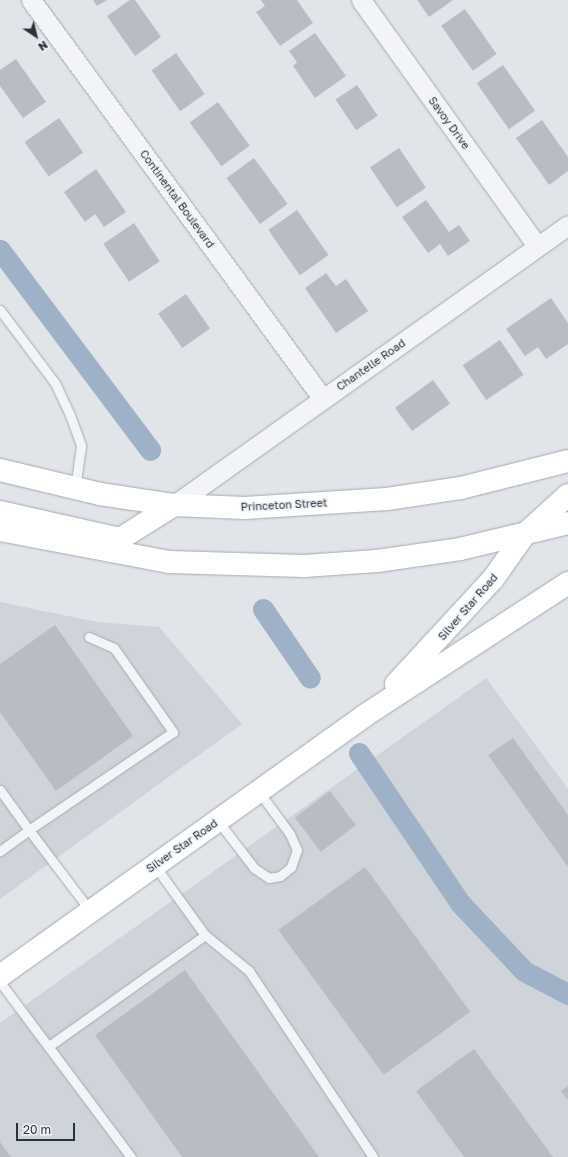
<!DOCTYPE html>
<html>
<head>
<meta charset="utf-8">
<style>
	body { margin:0 }
	#map { position:relative; width:568px; height:1157px; overflow:hidden; background:#e1e4e8; font-family:"Golos Text",sans-serif }
	div>[style] { position:absolute }
	.built>* { inset:0; background:#cfd3da }
	.canal>* { height:21px; margin:-10.5px; padding:0 10.5px; transform-origin:10.5px; border-radius:10.5px; background:#9fb1c6 }
	.building>* { inset:0; background:#b8bdc5; transform-origin:0 0 }
	.roads { filter:drop-shadow(0 0 1px #a6abb2) drop-shadow(0 0 1px #a6abb2) }
	.service>* { height:9px; margin:-4.5px; padding:0 4.5px; transform-origin:4.5px; border-radius:4.5px; background:#f3f4f7 }
	.minor>* { height:19px; margin:-9.5px; padding:0 9.5px; transform-origin:9.5px; border-radius:9.5px; background:#f3f4f7 }
	.secondary>* { height:22px; margin:-11px; padding:0 11px; transform-origin:11px; border-radius:11px; background:#fff }
	span { translate:-50% -50%; white-space:nowrap; text-align:center; line-height:1.15; -webkit-text-stroke:3px #f0f3f6; paint-order:stroke }
	.street-label { font-size:11px; color:#2a323f }
	.north { position:absolute; left:16px; top:16px; width:40px; height:40px; -webkit-text-stroke:3px #f0f3f6; paint-order:stroke; rotate:145deg; font-size:11px; font-weight:700; line-height:16px; text-align:center; color:#2a323f }
	.north::after { content:''; display:block; margin:auto; width:14px; height:18px; background:#2a323f; clip-path:polygon(50% 0,100% 100%,50% 72%,0 100%) }
	.scale { position:absolute; left:16px; top:1123px; width:59px; height:18px; box-sizing:border-box; border:2px solid #2a323f; border-top:0; padding-left:5px; font-size:12px; line-height:14px; white-space:nowrap; color:#2a323f; -webkit-text-stroke:3px #f0f3f6; paint-order:stroke }
</style>
</head>
<body>
<div id="map">
	<div class="built">
		<div style="clip-path:polygon(0 602px,97px 622px,159px 627px,242px 724px,0 899px)"></div>
		<div style="clip-path:polygon(486px 678px,568px 789px,568px 1157px,0 1157px,0 1023px)"></div>
	</div>
	<div class="canal">
		<div style="left:0;top:250px;width:250px;rotate:53.1deg"></div>
		<div style="left:263px;top:609px;width:83px;rotate:55.7deg"></div>
		<div style="left:359px;top:753px;width:181px;rotate:56deg"></div>
		<div style="left:460px;top:903px;width:93px;rotate:46.7deg"></div>
		<div style="left:524px;top:971px;width:50px;rotate:27.6deg"></div>
	</div>
	<div class="building">
		<div style="clip-path:polygon(93px 0,107px 0,97px 6px)"></div>
		<div style="clip-path:polygon(130px 0,135px 0,161px 37px,135px 56px,107px 16px)"></div>
		<div style="clip-path:polygon(261px 0,297px 0,313px 23px,280px 46px,256px 12px,265px 6px)"></div>
		<div style="clip-path:polygon(417px 0,453px 0,429px 17px)"></div>
		<div style="left:465px;top:9px;width:55px;height:29px;rotate:55deg"></div>
		<div style="clip-path:polygon(315px 33px,346px 76px,315px 98px,293px 66px,297px 62px,289px 51px)"></div>
		<div style="left:176px;top:53px;width:50px;height:30px;rotate:55deg"></div>
		<div style="clip-path:polygon(16px 59px,46px 102px,23px 118px,0 86px,0 70px)"></div>
		<div style="left:503px;top:65px;width:56px;height:32px;rotate:55deg"></div>
		<div style="left:357px;top:85px;width:37px;height:26px;rotate:56deg"></div>
		<div style="left:218px;top:102px;width:54px;height:35px;rotate:54deg"></div>
		<div style="left:59px;top:118px;width:42px;height:42px;rotate:55deg"></div>
		<div style="clip-path:polygon(542px 120px,568px 157px,568px 171px,549px 185px,516px 138px)"></div>
		<div style="left:399px;top:148px;width:48px;height:35px;rotate:56deg"></div>
		<div style="left:254px;top:158px;width:57px;height:34px;rotate:54deg"></div>
		<div style="clip-path:polygon(96px 169px,126px 212px,104px 227px,95px 214px,85px 222px,64px 192px)"></div>
		<div style="clip-path:polygon(426px 200px,449px 232px,459px 225px,470px 241px,448px 256px,440px 244px,428px 253px,402px 217px)"></div>
		<div style="left:297px;top:210px;width:55px;height:35px;rotate:55deg"></div>
		<div style="left:134px;top:223px;width:46px;height:37px;rotate:56deg"></div>
		<div style="clip-path:polygon(326px 273px,336px 286px,346px 279px,368px 311px,336px 333px,305px 288px)"></div>
		<div style="left:186px;top:294px;width:42px;height:34px;rotate:55deg"></div>
		<div style="clip-path:polygon(551px 298px,568px 323px,568px 344px,546px 359px,538px 347px,525px 356px,506px 329px)"></div>
		<div style="left:500px;top:340px;width:42px;height:45px;rotate:56deg"></div>
		<div style="left:433px;top:380px;width:29px;height:47px;rotate:54deg"></div>
		<div style="clip-path:polygon(55px 625px,133px 736px,56px 791px,0 712px,0 664px)"></div>
		<div style="clip-path:polygon(513px 738px,568px 815px,568px 867px,488px 755px)"></div>
		<div style="left:330px;top:791px;width:43px;height:44px;rotate:53deg"></div>
		<div style="left:365px;top:867px;width:179px;height:107px;rotate:54deg"></div>
		<div style="clip-path:polygon(185px 970px,319px 1157px,182px 1157px,95px 1035px)"></div>
		<div style="clip-path:polygon(474px 1049px,553px 1157px,464px 1157px,416px 1091px)"></div>
		<div style="clip-path:polygon(568px 1086px,568px 1100px,561px 1091px)"></div>
		<div style="clip-path:polygon(0 1142px,11px 1157px,0 1157px)"></div>
	</div>
	<div class="roads">
		<div class="service">
			<div style="left:0;top:310px;width:91px;rotate:53deg"></div>
			<div style="left:55px;top:383px;width:35px;rotate:65deg"></div>
			<div style="left:70px;top:415px;width:33px;rotate:70deg"></div>
			<div style="left:81px;top:446px;width:42px;rotate:98.1deg"></div>
			<div style="left:89px;top:637px;width:27px;rotate:24deg"></div>
			<div style="left:114px;top:648px;width:103px;rotate:54.9deg"></div>
			<div style="left:173px;top:732px;width:174px;rotate:145.8deg"></div>
			<div style="left:29px;top:830px;width:103px;rotate:52.9deg"></div>
			<div style="left:0;top:790px;width:49px;rotate:54.1deg"></div>
			<div style="left:29px;top:830px;width:36px;rotate:144deg"></div>
			<div style="left:218px;top:821px;width:59px;rotate:52.5deg"></div>
			<div style="left:254px;top:868px;width:18px;rotate:34deg"></div>
			<div style="left:269px;top:878px;width:11px;rotate:-10deg"></div>
			<div style="left:280px;top:876px;width:14px;rotate:-39deg"></div>
			<div style="left:291px;top:867px;width:18px;rotate:-71deg"></div>
			<div style="left:297px;top:850px;width:17px;rotate:-114deg"></div>
			<div style="left:290px;top:834px;width:52px;rotate:-126.4deg"></div>
			<div style="left:155px;top:866px;width:85px;rotate:54.1deg"></div>
			<div style="left:205px;top:935px;width:57px;rotate:39.3deg"></div>
			<div style="left:249px;top:971px;width:224px;rotate:56.3deg"></div>
			<div style="left:0;top:982px;width:219px;rotate:53.2deg"></div>
			<div style="left:49px;top:1046px;width:191px;rotate:-35.4deg"></div>
		</div>
		<div class="minor">
			<div style="left:31px;top:0;width:494px;rotate:53.8deg"></div>
			<div style="left:361px;top:0;width:302px;rotate:54.4deg"></div>
			<div style="left:174px;top:505px;width:483px;rotate:-35.4deg"></div>
		</div>
		<div class="secondary">
			<div style="left:0;top:470px;width:103px;rotate:13.5deg"></div>
			<div style="left:100px;top:494px;width:75px;rotate:8.5deg"></div>
			<div style="left:174px;top:505px;width:71px;rotate:2.4deg"></div>
			<div style="left:245px;top:508px;width:142px;rotate:-3.6deg"></div>
			<div style="left:387px;top:499px;width:75px;rotate:-8.5deg"></div>
			<div style="left:461px;top:488px;width:110px;rotate:-14.2deg"></div>
			<div style="left:0;top:512px;width:123px;rotate:12.7deg"></div>
			<div style="left:120px;top:539px;width:64px;rotate:-32.2deg"></div>
			<div style="left:0;top:530px;width:172px;rotate:10.7deg"></div>
			<div style="left:169px;top:562px;width:135px;rotate:1.7deg"></div>
			<div style="left:304px;top:566px;width:73px;rotate:-3.9deg"></div>
			<div style="left:377px;top:561px;width:84px;rotate:-8.2deg"></div>
			<div style="left:460px;top:549px;width:111px;rotate:-13.5deg"></div>
			<div style="left:396px;top:684px;width:143px;rotate:-47.3deg"></div>
			<div style="left:493px;top:579px;width:54px;rotate:-54.8deg"></div>
			<div style="left:524px;top:535px;width:59px;rotate:-42.3deg"></div>
			<div style="left:0;top:976px;width:447px;rotate:-35.5deg"></div>
			<div style="left:364px;top:716px;width:244px;rotate:-33.1deg"></div>
		</div>
	</div>
	<div class="street-label">
		<span style="left:449px;top:123px;rotate:54deg">Savoy Drive</span>
		<span style="left:177px;top:199px;rotate:54deg">Continental Boulevard</span>
		<span style="left:371px;top:365px;rotate:-35deg">Chantelle Road</span>
		<span style="left:284px;top:505px;rotate:-3deg">Princeton Street</span>
		<span style="left:468px;top:607px;rotate:-49deg">Silver Star Road</span>
		<span style="left:182px;top:846px;rotate:-35deg">Silver Star Road</span>
	</div>
	<div class="north">N</div>
	<div class="scale">20 m</div>
</div>
</body>
</html>
